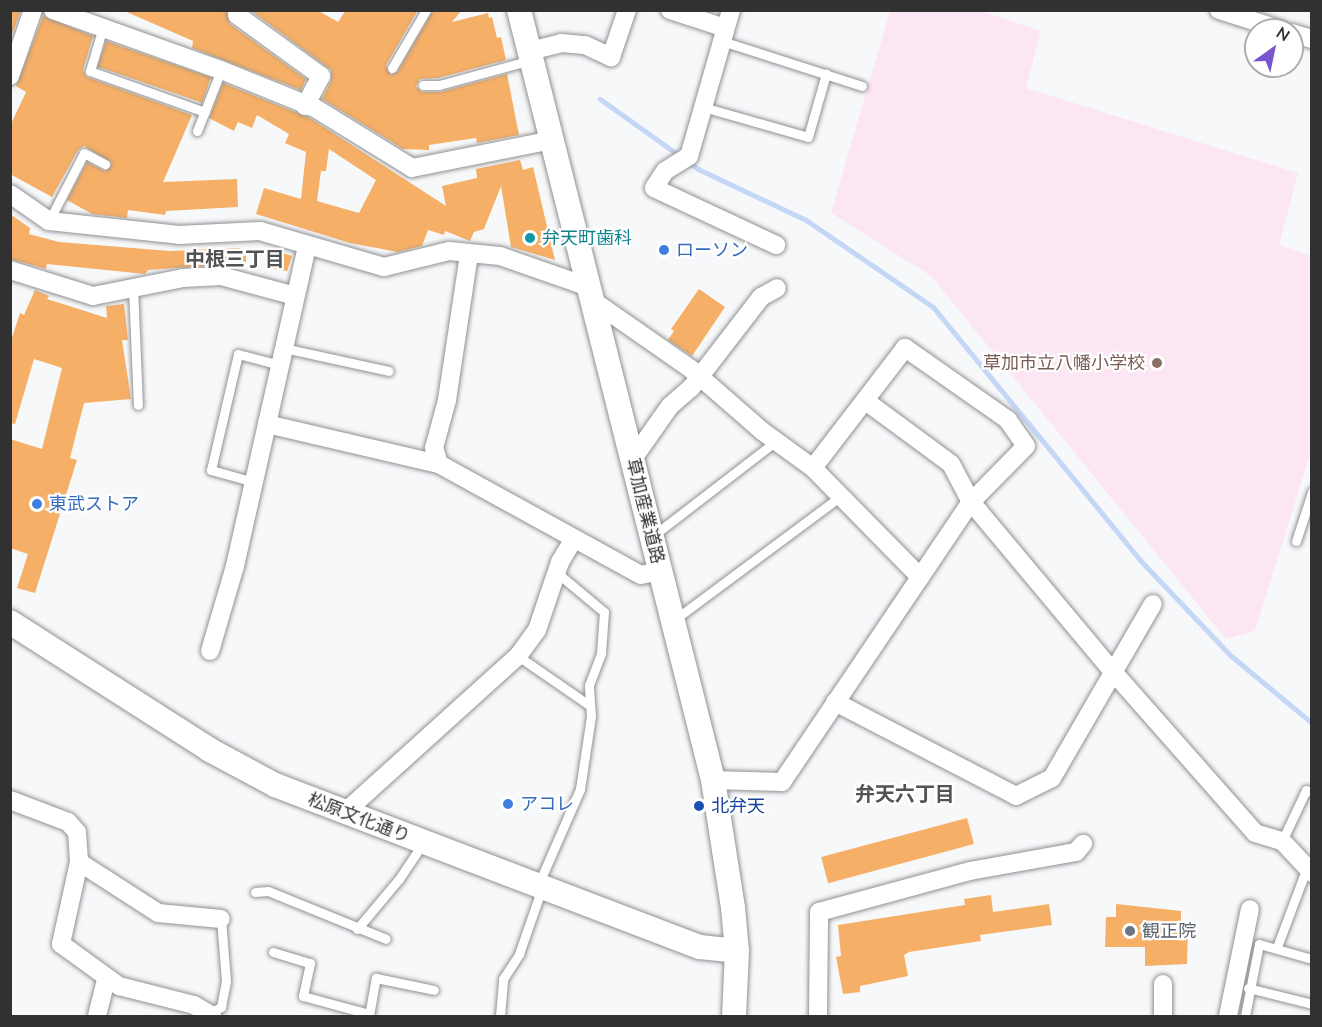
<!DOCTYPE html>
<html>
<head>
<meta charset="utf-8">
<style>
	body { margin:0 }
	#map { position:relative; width:1322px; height:1027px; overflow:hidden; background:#f6f8fa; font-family:"Nunito Sans","Noto Sans JP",sans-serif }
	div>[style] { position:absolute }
	.education>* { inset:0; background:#fde6f3 }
	.stream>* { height:5px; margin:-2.5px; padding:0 2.5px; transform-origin:2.5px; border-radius:2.5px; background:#c4d7f7 }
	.building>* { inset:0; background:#f6af66; transform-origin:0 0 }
	.roads { filter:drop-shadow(0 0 2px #909193) drop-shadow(0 0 2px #909193) }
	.lane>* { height:9px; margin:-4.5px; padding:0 4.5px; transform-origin:4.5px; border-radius:4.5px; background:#fff }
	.street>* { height:18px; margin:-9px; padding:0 9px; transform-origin:9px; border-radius:9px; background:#fff }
	.secondary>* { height:24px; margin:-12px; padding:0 12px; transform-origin:12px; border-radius:12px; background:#fff }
	.dots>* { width:16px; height:16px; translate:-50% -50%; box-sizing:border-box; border:3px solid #fff; border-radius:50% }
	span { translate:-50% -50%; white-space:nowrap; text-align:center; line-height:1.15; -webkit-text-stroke:4.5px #fff; paint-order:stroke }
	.culture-label { font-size:18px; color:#0d838f }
	.left { translate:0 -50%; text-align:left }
	.shop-label { font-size:18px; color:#366cbe }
	.education-label { font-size:18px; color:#785e54 }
	.right { translate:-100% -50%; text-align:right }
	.street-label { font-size:18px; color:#313132 }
	.transit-label { font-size:18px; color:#164399 }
	.worship-label { font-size:18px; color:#5b616d }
	.neighbourhood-label { font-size:20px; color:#525355; font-weight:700 }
	.frame { position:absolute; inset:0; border:12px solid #313132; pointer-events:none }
	.north { position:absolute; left:1244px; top:18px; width:60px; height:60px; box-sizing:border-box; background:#fff; border:2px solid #adadad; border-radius:50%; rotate:33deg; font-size:16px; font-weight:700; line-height:24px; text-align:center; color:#313132 }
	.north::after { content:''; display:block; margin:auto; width:21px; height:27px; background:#7955ce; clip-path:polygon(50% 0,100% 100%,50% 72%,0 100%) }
</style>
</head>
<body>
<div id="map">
	<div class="education">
		<div style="clip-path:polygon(890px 11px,981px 11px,1041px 31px,1026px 88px,1298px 173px,1279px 245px,1311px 256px,1311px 451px,1255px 631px,1226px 639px,931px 276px,831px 213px)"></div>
	</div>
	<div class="stream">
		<div style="left:600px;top:99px;width:120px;rotate:35.5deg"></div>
		<div style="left:698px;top:169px;width:119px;rotate:25.3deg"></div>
		<div style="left:806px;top:220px;width:154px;rotate:34.4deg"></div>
		<div style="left:933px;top:307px;width:325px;rotate:50.7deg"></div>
		<div style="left:1139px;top:559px;width:132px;rotate:46.5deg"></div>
		<div style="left:1230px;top:655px;width:107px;rotate:39.7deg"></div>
	</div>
	<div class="building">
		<div style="clip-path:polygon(10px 10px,21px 10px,10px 40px)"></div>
		<div style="clip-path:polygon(122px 10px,227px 10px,230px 24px,306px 79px,301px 90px,192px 48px,193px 41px)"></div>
		<div style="clip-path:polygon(250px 10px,317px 10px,338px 22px,346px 10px,418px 10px,386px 65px,391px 75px,398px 71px,433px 10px,462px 10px,452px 22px,488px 13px,489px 18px,492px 17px,497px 38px,501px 37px,506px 60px,438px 78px,420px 79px,416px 86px,422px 92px,440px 92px,507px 74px,519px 135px,477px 143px,476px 138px,429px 145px,429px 150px,403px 149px,322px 99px,331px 81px,331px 70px)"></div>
		<div style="clip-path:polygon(43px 16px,93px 36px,83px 70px,87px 77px,192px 115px,163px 182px,237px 179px,238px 207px,166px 211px,165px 215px,128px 210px,127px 218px,92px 214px,67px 200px,87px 162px,105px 171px,112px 163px,84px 146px,78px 150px,52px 197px,10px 174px,10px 126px,26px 92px,16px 86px)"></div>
		<div style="left:106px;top:41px;width:111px;height:27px;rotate:19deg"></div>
		<div style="clip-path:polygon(evenodd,223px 83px,310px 118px,446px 206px,442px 186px,477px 178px,476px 169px,520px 160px,523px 170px,533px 167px,555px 260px,511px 247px,501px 186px,484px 229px,474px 232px,470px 241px,445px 231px,444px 235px,428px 230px,422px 246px,398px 252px,350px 243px,256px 214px,264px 188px,301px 199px,306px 152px,285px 143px,289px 134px,257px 115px,252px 128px,238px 122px,234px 131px,209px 118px,223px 83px,329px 149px,376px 180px,359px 213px,317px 201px,321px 171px,326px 171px,329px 149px)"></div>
		<div style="clip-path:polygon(10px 214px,30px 228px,29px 234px,59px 242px,170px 251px,240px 248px,240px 252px,246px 252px,246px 263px,148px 270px,145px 274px,47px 264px,46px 269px,10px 259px)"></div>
		<div style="clip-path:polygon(274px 250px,292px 256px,287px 271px,268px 268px)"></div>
		<div style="clip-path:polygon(699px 289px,725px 307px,692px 356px,668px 340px,674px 331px,671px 329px)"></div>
		<div style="clip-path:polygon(35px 290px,49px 296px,47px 299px,107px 318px,106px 306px,124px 304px,128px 340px,122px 340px,131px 399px,84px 403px,70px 458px,77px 460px,35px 593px,17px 588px,28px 554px,10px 548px,10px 439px,42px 449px,62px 368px,34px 359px,15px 424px,10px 423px,10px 344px,20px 313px,24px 315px)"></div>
		<div style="left:967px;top:818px;width:27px;height:151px;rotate:75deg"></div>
		<div style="clip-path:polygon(991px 895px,993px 912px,1049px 904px,1052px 925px,980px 935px,981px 941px,909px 952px,904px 955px,908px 976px,860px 986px,860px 992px,843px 994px,836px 957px,841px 956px,838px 925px,965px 905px,964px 899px)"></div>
		<div style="clip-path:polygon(1116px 904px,1181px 911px,1181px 924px,1188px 925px,1187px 964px,1145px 966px,1145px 947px,1105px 947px,1106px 917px,1116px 917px)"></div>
	</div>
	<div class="roads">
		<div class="lane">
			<div style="left:103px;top:27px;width:46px;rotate:106.5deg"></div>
			<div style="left:90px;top:71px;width:122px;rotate:19.6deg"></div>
			<div style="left:722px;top:41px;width:147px;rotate:17.8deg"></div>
			<div style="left:392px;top:68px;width:67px;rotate:-59.6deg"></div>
			<div style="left:423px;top:85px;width:16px"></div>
			<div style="left:439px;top:85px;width:95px;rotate:-15.2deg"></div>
			<div style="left:703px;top:107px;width:109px;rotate:15.9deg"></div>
			<div style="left:808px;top:137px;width:66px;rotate:-74.1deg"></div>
			<div style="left:197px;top:131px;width:66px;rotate:-68.5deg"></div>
			<div style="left:49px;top:221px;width:76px;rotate:-62.8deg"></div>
			<div style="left:84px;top:153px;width:24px;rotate:28deg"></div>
			<div style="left:133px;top:287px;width:118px;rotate:87.6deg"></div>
			<div style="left:284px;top:348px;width:107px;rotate:12.4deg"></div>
			<div style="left:254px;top:482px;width:45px;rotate:-164.4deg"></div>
			<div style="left:211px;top:470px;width:119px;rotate:-76.9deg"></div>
			<div style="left:238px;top:354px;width:43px;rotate:14.7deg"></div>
			<div style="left:654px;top:535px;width:154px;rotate:-37.6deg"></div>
			<div style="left:1296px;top:541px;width:52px;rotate:-71.9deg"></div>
			<div style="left:674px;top:620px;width:208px;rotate:-36.6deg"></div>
			<div style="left:518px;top:656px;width:86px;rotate:34.6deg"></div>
			<div style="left:1282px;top:841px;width:56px;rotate:-64.8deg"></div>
			<div style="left:1306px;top:790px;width:6px;rotate:18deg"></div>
			<div style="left:539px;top:883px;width:103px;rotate:-66.4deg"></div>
			<div style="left:580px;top:789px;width:74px;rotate:-81.4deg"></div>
			<div style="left:591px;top:716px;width:31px;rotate:-94deg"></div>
			<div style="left:589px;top:685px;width:34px;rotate:-69deg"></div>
			<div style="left:601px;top:653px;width:41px;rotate:-85.8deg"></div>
			<div style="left:604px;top:612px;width:62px;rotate:-140.2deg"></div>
			<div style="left:255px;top:892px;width:13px;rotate:-4deg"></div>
			<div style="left:268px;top:891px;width:127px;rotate:22.1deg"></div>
			<div style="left:357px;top:929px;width:65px;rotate:-50deg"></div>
			<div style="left:399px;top:879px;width:43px;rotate:-56.3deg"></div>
			<div style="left:1277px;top:947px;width:82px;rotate:-69.4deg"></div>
			<div style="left:273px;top:952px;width:39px;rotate:17deg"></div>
			<div style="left:310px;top:963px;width:34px;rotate:102deg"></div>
			<div style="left:303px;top:996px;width:68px;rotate:15.3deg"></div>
			<div style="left:1248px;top:988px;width:66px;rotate:14deg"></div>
			<div style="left:210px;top:1013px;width:13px;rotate:-29deg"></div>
			<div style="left:221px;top:1007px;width:26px;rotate:-79deg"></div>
			<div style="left:226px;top:981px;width:62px;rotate:-94.6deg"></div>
			<div style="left:369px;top:1016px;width:39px;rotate:-80deg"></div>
			<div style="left:376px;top:978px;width:59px;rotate:11.7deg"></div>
			<div style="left:500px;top:1016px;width:37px;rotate:-85deg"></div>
			<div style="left:503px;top:979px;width:30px;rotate:-57deg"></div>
			<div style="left:519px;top:954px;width:70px;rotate:-70.8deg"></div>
			<div style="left:1245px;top:1016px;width:73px;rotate:-79deg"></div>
			<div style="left:1259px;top:944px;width:55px;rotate:15.8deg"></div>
		</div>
		<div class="street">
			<div style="left:53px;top:10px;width:178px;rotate:19.7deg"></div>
			<div style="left:221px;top:70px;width:101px;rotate:22deg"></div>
			<div style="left:315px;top:108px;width:114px;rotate:31.7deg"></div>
			<div style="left:412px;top:168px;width:143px;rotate:-11.3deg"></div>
			<div style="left:670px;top:10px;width:58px;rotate:18.1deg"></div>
			<div style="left:731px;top:10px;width:152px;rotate:106deg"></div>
			<div style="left:689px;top:156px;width:28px;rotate:148deg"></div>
			<div style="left:665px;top:171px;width:20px;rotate:123deg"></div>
			<div style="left:654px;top:188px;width:135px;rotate:25deg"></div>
			<div style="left:1219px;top:10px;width:66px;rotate:17.6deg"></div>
			<div style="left:237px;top:15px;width:104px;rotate:36deg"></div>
			<div style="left:321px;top:76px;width:34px;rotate:118deg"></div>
			<div style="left:1292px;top:33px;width:21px;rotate:17deg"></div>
			<div style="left:530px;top:51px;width:32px;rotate:-14deg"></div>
			<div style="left:561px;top:43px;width:24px;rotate:5deg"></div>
			<div style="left:585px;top:45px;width:29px;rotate:25deg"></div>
			<div style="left:611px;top:57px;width:50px;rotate:-71.2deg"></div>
			<div style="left:10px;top:76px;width:70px;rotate:-70.8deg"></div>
			<div style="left:10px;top:194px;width:47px;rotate:34.7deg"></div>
			<div style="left:49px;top:221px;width:131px;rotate:6.1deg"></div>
			<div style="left:179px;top:235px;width:81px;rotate:-2.8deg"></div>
			<div style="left:260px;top:231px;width:129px;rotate:16.2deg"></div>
			<div style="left:384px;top:267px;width:67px;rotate:-13.8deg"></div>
			<div style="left:449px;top:251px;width:51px;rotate:5.6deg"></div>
			<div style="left:500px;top:256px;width:94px;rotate:19.2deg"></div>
			<div style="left:10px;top:270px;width:87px;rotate:17.4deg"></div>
			<div style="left:93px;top:296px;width:92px;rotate:-11.3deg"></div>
			<div style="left:183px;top:278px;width:38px;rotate:-3deg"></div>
			<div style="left:221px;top:276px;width:77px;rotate:15.1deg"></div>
			<div style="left:592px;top:300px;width:121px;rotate:34.9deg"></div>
			<div style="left:691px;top:369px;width:94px;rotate:41.1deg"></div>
			<div style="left:762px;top:431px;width:63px;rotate:36deg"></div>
			<div style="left:813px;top:468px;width:153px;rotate:45.5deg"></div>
			<div style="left:867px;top:402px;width:104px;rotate:36.4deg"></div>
			<div style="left:951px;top:464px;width:43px;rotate:62.2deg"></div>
			<div style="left:971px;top:502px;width:224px;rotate:50.1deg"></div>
			<div style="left:1115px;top:674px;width:212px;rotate:48.6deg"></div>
			<div style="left:1255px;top:833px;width:28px;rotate:17deg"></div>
			<div style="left:1282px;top:841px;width:44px;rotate:46.8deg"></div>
			<div style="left:267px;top:424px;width:177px;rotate:13.1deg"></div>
			<div style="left:439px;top:464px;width:230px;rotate:28.8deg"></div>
			<div style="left:641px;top:575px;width:19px;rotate:-12deg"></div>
			<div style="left:632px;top:460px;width:66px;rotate:-54.9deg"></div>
			<div style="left:670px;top:406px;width:28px;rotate:-41deg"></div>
			<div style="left:691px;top:388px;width:115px;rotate:-52.4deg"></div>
			<div style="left:761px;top:297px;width:18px;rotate:-29deg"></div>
			<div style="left:439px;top:464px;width:17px;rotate:-107deg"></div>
			<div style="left:434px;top:448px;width:50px;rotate:-74.8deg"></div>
			<div style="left:447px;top:400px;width:147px;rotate:-81.4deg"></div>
			<div style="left:210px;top:651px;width:89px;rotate:-73.6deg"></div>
			<div style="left:235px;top:566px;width:328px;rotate:-77.3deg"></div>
			<div style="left:835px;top:702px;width:204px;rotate:27.4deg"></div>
			<div style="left:1016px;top:796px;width:40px;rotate:-26.6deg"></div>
			<div style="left:1052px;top:778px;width:201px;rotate:-59.9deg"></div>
			<div style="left:713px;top:780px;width:69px;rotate:1.7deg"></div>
			<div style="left:782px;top:782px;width:338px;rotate:-56deg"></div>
			<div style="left:971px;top:502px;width:78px;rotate:-45.5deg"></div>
			<div style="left:1026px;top:446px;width:32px;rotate:-125deg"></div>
			<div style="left:1008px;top:420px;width:126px;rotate:-145deg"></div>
			<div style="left:905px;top:348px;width:151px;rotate:127.5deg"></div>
			<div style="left:10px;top:800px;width:62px;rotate:20.8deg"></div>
			<div style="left:68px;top:822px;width:13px;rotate:48deg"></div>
			<div style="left:77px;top:832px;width:30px;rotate:86deg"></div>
			<div style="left:79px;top:862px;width:84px;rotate:102.4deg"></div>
			<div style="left:61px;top:944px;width:72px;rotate:35.9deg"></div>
			<div style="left:119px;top:986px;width:77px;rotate:14.2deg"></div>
			<div style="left:194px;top:1005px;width:21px;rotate:31deg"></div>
			<div style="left:344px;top:813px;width:234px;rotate:-42.1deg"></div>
			<div style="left:518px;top:656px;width:32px;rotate:-54deg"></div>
			<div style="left:537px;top:630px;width:72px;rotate:-71.3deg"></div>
			<div style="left:560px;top:562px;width:27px;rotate:-59deg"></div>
			<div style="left:79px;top:862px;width:94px;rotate:32.8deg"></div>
			<div style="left:158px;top:913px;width:63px;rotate:5.4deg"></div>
			<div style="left:97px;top:1016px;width:38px;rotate:-76deg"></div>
			<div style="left:818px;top:1016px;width:104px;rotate:-89.4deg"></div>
			<div style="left:819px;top:912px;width:156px;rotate:-15.2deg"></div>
			<div style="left:970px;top:871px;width:108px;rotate:-10.2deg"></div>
			<div style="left:1076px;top:852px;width:11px;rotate:-49deg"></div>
			<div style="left:1163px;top:1016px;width:32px;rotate:-90deg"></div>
			<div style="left:1228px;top:1016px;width:109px;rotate:-78.4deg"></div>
		</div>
		<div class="secondary">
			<div style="left:519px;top:10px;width:794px;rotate:75.86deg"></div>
			<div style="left:713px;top:780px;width:130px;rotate:81.1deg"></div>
			<div style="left:733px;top:908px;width:43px;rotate:84.7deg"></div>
			<div style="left:737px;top:951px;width:65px;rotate:92.6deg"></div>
			<div style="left:10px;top:622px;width:237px;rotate:32.6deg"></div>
			<div style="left:210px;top:750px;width:74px;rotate:28.3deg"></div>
			<div style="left:275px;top:785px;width:455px;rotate:20.9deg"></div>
			<div style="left:700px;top:947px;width:37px;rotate:6deg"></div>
		</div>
	</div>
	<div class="dots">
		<div style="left:530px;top:238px;background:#0f9aa8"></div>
		<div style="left:664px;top:250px;background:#3f7fe0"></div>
		<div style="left:1157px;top:363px;background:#8d6e63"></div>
		<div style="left:37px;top:504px;background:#3f7fe0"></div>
		<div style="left:508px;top:804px;background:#3f7fe0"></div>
		<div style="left:699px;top:806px;background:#1a4fb4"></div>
		<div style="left:1130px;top:931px;background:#6b7280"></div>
	</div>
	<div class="culture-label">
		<span class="left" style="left:542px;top:238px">弁天町歯科</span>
	</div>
	<div class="shop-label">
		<span class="left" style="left:676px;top:250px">ローソン</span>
		<span class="left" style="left:49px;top:504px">東武ストア</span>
		<span class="left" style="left:520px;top:804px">アコレ</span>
	</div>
	<div class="education-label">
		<span class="right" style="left:1145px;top:363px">草加市立八幡小学校</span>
	</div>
	<div class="street-label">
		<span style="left:645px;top:511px;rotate:76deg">草加産業道路</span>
		<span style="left:359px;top:818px;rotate:21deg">松原文化通り</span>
	</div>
	<div class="transit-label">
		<span class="left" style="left:711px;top:806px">北弁天</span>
	</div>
	<div class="worship-label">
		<span class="left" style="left:1142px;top:931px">観正院</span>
	</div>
	<div class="neighbourhood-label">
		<span style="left:235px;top:259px">中根三丁目</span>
		<span style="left:905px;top:794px">弁天六丁目</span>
	</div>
	<div class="frame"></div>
	<div class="north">N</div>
</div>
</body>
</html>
